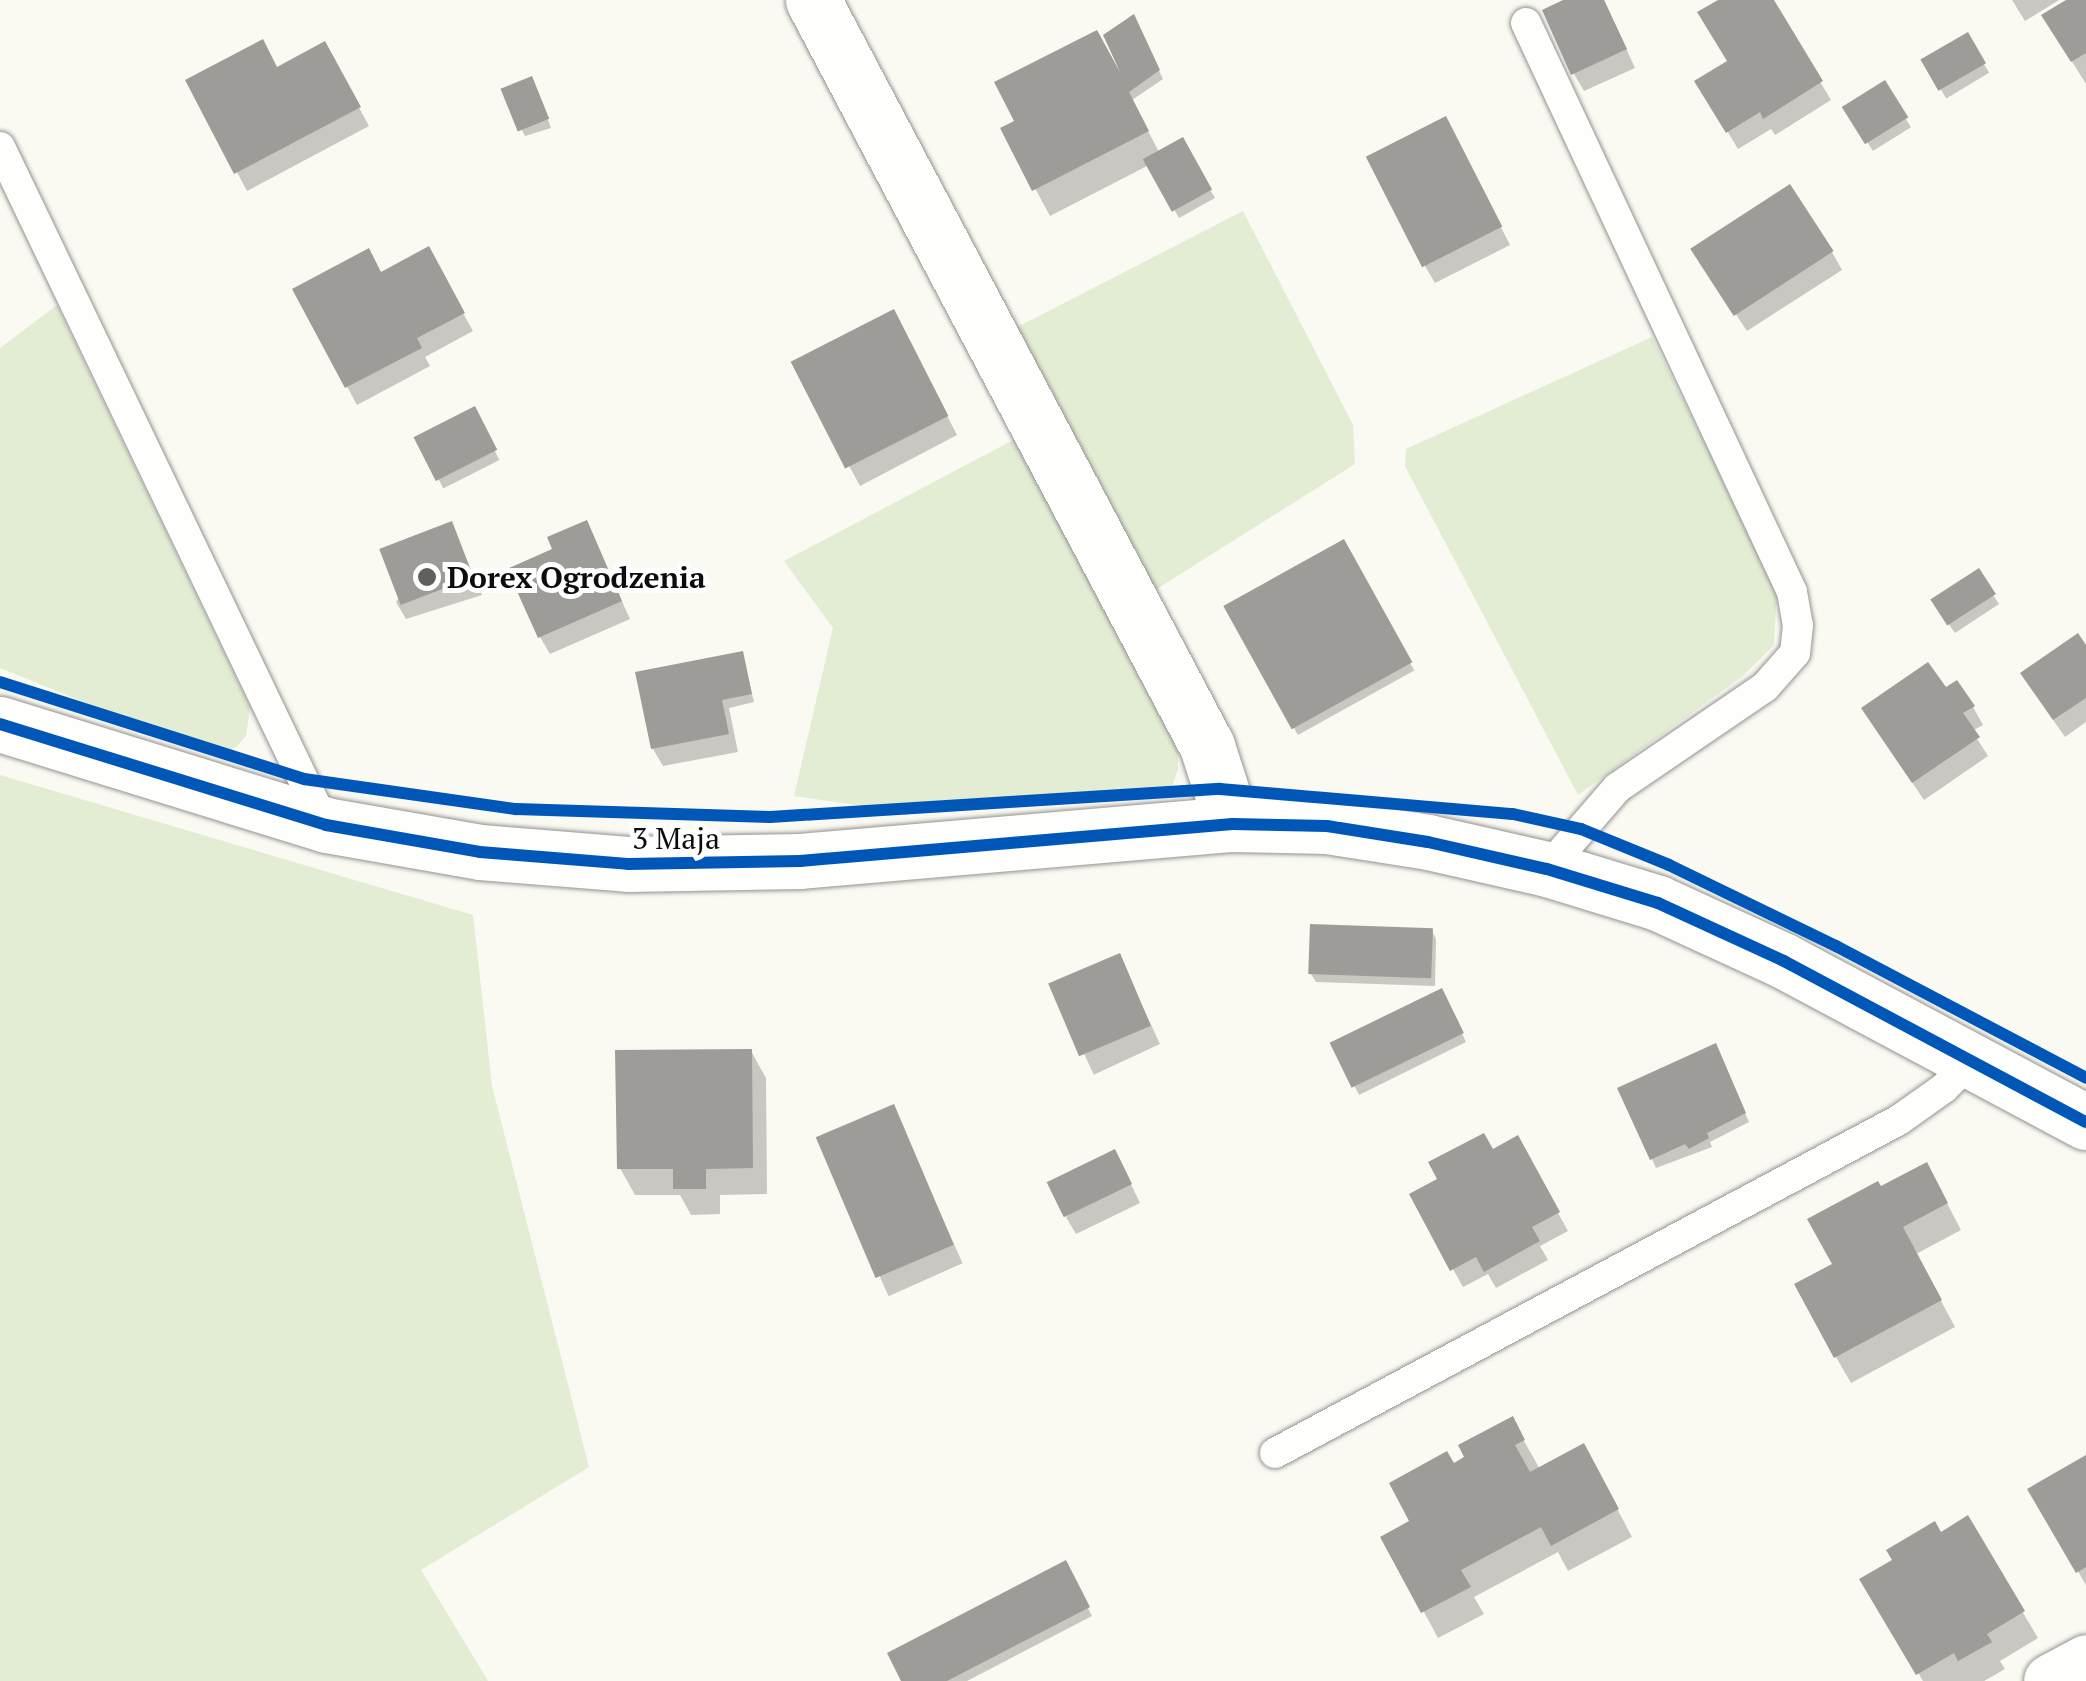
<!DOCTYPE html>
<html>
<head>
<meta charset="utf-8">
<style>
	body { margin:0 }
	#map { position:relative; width:2086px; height:1681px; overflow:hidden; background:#faf9f2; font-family:"PT Serif",serif }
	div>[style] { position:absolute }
	.green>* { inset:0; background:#e2edd4 }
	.shadow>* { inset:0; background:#0003; transform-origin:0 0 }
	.building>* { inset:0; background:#9d9c98; transform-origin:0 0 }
	.roads { filter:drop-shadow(0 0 2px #949390) drop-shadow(0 0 2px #949390) }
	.service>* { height:30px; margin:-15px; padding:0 15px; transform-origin:15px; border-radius:15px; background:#fefefd }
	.minor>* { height:55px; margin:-27.5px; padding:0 27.5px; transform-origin:27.5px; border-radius:27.5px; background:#fefefd }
	.tertiary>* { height:55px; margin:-27.5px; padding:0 27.5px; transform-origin:27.5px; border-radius:27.5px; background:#fefefd }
	.cycleway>* { height:12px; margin:-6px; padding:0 6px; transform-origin:6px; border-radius:6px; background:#0057b8 }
	.dots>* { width:28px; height:28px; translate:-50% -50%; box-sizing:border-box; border:5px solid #fff; border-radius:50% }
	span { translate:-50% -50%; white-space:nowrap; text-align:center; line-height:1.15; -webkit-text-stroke:10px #fff; paint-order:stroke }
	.poi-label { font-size:30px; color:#0d0d0d; font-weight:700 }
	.left { translate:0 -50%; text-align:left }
	.street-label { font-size:30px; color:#0d0d0d }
</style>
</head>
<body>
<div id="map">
	<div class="green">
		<div style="clip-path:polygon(1243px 211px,1353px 425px,1355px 464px,1152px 592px,1006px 333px)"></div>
		<div style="clip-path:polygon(57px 305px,250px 707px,246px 736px,236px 747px,214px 755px,0 668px,0 348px)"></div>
		<div style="clip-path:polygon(1652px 337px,1777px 590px,1774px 645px,1743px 676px,1578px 795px,1405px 466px,1406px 449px)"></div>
		<div style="clip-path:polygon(1021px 436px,1178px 738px,1178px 769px,1172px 787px,890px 810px,794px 796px,833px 628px,784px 561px)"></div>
		<div style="clip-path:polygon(0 775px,473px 915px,492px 1086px,589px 1467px,421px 1570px,488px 1681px,0 1681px)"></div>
	</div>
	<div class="shadow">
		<div style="clip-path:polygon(1569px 0,1604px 0,1635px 68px,1584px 91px,1574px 74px)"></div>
		<div style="clip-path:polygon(1723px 0,1771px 0,1831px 100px,1775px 135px,1771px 129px,1738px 149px,1698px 82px,1730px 62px)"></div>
		<div style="clip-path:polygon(2012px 0,2059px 0,2025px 21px)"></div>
		<div style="clip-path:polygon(2071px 0,2086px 0,2086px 84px,2060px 42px)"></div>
		<div style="clip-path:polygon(1137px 25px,1163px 79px,1132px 100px,1160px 154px,1182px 141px,1215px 198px,1179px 218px,1149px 165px,1050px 216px,1003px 129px,1122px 71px)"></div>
		<div style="left:1967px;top:36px;width:43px;height:50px;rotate:59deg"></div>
		<div style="clip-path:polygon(325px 45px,369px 126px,247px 191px,188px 81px,277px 70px)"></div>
		<div style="left:1884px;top:84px;width:51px;height:45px;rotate:58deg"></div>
		<div style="clip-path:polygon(536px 87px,551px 128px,525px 136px,521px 128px)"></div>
		<div style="clip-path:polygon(1455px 137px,1510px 245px,1435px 283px,1425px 266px)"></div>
		<div style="clip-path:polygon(428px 250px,473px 331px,425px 357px,430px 366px,357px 405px,295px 290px,381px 275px)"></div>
		<div style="clip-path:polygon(1832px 252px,1842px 270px,1747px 331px,1704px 266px)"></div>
		<div style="clip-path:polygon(903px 330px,957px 435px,860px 486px,794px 363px)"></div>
		<div style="left:474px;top:410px;width:56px;height:63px;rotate:63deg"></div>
		<div style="clip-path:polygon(586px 523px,630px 619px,550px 654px,540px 637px)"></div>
		<div style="clip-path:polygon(451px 524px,482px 595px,406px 619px,396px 602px)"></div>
		<div style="left:1343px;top:542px;width:147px;height:133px;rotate:61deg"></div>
		<div style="clip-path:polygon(1978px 572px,1999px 604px,1955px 633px,1939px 610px)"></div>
		<div style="clip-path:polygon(2086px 649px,2086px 722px,2065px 737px,2033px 691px)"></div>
		<div style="clip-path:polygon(742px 654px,754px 702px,729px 708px,738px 752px,663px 766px,653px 749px)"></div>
		<div style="clip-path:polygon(1945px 691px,1973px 707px,1983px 725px,1972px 731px,1988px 756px,1924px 800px,1874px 726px)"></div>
		<div style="clip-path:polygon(1432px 931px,1436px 939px,1435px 986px,1316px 982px,1311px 974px)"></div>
		<div style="left:1119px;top:956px;width:97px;height:73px;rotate:65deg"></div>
		<div style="clip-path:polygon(1446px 999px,1466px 1042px,1359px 1095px,1334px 1045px)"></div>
		<div style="clip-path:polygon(751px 1051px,766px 1078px,767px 1194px,720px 1195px,720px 1214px,691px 1215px,680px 1195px,635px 1195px,620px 1168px)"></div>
		<div style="clip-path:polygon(1719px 1054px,1749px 1122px,1710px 1142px,1712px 1147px,1656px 1168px,1621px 1089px)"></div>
		<div style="left:893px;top:1107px;width:171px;height:81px;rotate:66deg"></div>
		<div style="clip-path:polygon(1517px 1139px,1568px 1231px,1540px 1246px,1548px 1260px,1496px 1288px,1488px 1274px,1463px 1287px,1412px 1195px)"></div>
		<div style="clip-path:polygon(1124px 1170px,1140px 1203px,1076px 1234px,1066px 1217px)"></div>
		<div style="clip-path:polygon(1880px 1189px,1941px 1192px,1961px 1230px,1916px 1254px,1955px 1327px,1851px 1383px,1836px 1357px,1835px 1265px)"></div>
		<div style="clip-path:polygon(1512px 1420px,1545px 1478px,1598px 1473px,1632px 1537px,1568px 1571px,1558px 1552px,1474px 1597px,1484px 1614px,1438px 1638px,1384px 1538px,1412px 1522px,1453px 1467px)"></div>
		<div style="clip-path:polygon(2086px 1458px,2086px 1585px,2041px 1507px)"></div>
		<div style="clip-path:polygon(1967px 1519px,2038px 1638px,2000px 1661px,2005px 1669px,1984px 1681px,1923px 1681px,1863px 1580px)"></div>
		<div style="clip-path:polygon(1065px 1564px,1092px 1616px,967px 1681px,904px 1681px)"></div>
	</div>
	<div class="building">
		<div style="clip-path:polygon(1563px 0,1604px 0,1627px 49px,1571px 75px,1542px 10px)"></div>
		<div style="clip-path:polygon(1718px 0,1774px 0,1823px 81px,1763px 119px,1760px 112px,1726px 133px,1694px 81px,1727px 61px,1697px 12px)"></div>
		<div style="clip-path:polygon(2066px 0,2086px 0,2086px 53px,2071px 62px,2041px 15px)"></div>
		<div style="clip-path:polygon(1134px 14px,1160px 70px,1129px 92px,1149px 131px,1032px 191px,1000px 128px,1014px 121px,994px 82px,1097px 30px,1120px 72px,1103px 35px)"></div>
		<div style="left:1968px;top:32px;width:36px;height:55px;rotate:60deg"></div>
		<div style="clip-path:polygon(263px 39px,277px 67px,325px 41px,361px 107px,234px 174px,185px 80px)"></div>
		<div style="left:532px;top:76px;width:46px;height:34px;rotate:68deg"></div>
		<div style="left:1885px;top:80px;width:44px;height:51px;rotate:58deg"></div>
		<div style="left:1446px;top:116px;width:124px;height:90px;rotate:63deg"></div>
		<div style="left:1183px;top:137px;width:60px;height:46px;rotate:61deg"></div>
		<div style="left:1790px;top:184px;width:80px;height:119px;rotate:57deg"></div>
		<div style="clip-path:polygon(429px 246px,465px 313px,417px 338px,422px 348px,345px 388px,292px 289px,369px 248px,381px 272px)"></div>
		<div style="left:894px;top:309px;width:120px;height:116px;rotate:63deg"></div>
		<div style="left:475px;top:406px;width:49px;height:69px;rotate:63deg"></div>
		<div style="clip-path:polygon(587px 520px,622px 601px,538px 638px,507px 569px,552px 549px,547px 537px)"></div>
		<div style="left:452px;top:521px;width:60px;height:78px;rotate:69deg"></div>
		<div style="left:1344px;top:539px;width:141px;height:138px;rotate:61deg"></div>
		<div style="left:1979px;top:568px;width:31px;height:58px;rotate:57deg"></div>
		<div style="clip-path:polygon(2078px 633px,2086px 645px,2086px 698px,2053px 720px,2020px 673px)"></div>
		<div style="clip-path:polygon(743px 651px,752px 694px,722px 700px,729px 734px,651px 749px,635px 672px)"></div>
		<div style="clip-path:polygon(1928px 662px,1946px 687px,1957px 680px,1975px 706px,1963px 713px,1980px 737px,1912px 783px,1861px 708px)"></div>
		<div style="left:1310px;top:924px;width:123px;height:50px;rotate:2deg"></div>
		<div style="left:1120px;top:953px;width:79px;height:78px;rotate:67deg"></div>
		<div style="left:1442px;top:988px;width:50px;height:125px;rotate:64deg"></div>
		<div style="clip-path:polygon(1716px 1043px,1746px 1113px,1707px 1133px,1709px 1138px,1689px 1149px,1685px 1144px,1650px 1160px,1617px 1088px)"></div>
		<div style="clip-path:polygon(752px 1049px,753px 1168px,706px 1169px,706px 1189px,673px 1189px,673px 1169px,617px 1169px,615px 1050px)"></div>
		<div style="left:894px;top:1104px;width:153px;height:85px;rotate:67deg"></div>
		<div style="clip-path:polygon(1484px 1133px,1493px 1149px,1518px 1135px,1560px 1212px,1532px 1227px,1540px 1241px,1484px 1272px,1476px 1257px,1450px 1271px,1409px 1194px,1437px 1179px,1428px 1162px)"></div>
		<div style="left:1115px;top:1149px;width:39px;height:76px;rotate:64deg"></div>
		<div style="clip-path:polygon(1927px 1162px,1948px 1203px,1903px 1227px,1942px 1300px,1834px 1358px,1794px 1284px,1832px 1264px,1807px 1219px,1878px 1181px,1881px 1186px)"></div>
		<div style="clip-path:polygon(1513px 1416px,1525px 1440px,1515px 1445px,1530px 1472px,1584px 1443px,1619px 1509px,1551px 1546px,1541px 1527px,1461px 1570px,1471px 1587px,1421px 1613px,1380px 1537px,1409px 1521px,1389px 1483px,1447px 1451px,1454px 1463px,1464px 1457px,1458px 1445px)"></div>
		<div style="clip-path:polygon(2086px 1455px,2086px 1567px,2076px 1573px,2027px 1489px)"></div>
		<div style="clip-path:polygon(1968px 1515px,2025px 1611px,1987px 1634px,1992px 1642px,1958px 1661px,1954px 1653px,1916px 1675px,1859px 1579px,1892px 1560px,1886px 1550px,1935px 1521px,1941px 1532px)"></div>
		<div style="clip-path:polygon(1066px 1560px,1090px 1607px,947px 1681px,901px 1681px,887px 1653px)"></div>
	</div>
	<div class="roads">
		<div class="service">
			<div style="left:1526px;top:23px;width:628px;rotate:64.94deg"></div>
			<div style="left:1792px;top:592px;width:34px;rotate:80deg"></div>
			<div style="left:1798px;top:625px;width:28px;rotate:96deg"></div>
			<div style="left:1795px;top:653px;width:45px;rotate:131.4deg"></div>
			<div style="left:1765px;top:687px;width:179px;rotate:145.7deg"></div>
			<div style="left:1617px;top:788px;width:107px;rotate:130.8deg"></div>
			<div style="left:0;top:147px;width:752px;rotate:64.39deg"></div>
			<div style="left:1275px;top:1453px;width:707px;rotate:-28.09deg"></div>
			<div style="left:1899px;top:1120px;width:55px;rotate:-35.4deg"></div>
			<div style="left:1944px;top:1088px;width:38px;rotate:-45deg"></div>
		</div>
		<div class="minor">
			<div style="left:813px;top:0;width:844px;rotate:62.16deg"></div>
			<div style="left:1207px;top:746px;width:82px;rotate:72.2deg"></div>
			<div style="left:2051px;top:1681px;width:40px;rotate:-28deg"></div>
		</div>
		<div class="tertiary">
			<div style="left:0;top:724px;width:341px;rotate:17.2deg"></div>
			<div style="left:326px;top:825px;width:156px;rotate:9.9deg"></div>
			<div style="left:480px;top:852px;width:148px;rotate:4.6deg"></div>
			<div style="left:628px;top:864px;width:172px;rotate:-1deg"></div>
			<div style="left:800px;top:861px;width:434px;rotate:-4.9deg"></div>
			<div style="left:1232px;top:824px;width:95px;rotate:1.2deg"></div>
			<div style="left:1327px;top:826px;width:102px;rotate:9deg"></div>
			<div style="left:1428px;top:842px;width:122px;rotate:12.8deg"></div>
			<div style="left:1547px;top:869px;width:116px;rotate:17deg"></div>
			<div style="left:1658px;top:903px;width:139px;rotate:24.7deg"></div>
			<div style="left:1784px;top:961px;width:342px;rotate:28.1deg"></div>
		</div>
	</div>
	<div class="cycleway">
		<div style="left:0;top:682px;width:319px;rotate:17.7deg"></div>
		<div style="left:304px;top:779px;width:214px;rotate:8.1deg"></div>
		<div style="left:516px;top:809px;width:254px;rotate:1.8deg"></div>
		<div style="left:770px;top:817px;width:451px;rotate:-3.6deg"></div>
		<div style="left:1220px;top:789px;width:294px;rotate:4.9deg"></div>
		<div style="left:1513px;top:814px;width:70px;rotate:12.4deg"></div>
		<div style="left:1581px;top:829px;width:95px;rotate:22.2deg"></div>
		<div style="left:1669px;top:865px;width:186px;rotate:25.9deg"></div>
		<div style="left:1836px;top:946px;width:283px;rotate:27.8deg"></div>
		<div style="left:0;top:724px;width:341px;rotate:17.2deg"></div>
		<div style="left:326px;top:825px;width:156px;rotate:9.9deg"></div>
		<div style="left:480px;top:852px;width:148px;rotate:4.6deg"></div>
		<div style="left:628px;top:864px;width:172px;rotate:-1deg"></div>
		<div style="left:800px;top:861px;width:434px;rotate:-4.9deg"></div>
		<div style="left:1232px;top:824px;width:95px;rotate:1.2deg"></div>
		<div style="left:1327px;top:826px;width:102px;rotate:9deg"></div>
		<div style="left:1428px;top:842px;width:122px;rotate:12.8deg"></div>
		<div style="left:1547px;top:869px;width:116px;rotate:17deg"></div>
		<div style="left:1658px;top:903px;width:139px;rotate:24.7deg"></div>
		<div style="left:1784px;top:961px;width:342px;rotate:28.1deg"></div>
	</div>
	<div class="dots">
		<div style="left:427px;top:577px;background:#60605d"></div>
	</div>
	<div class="poi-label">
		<span class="left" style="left:447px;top:577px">Dorex Ogrodzenia</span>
	</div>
	<div class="street-label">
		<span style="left:676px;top:838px">3 Maja</span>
	</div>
</div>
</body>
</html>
